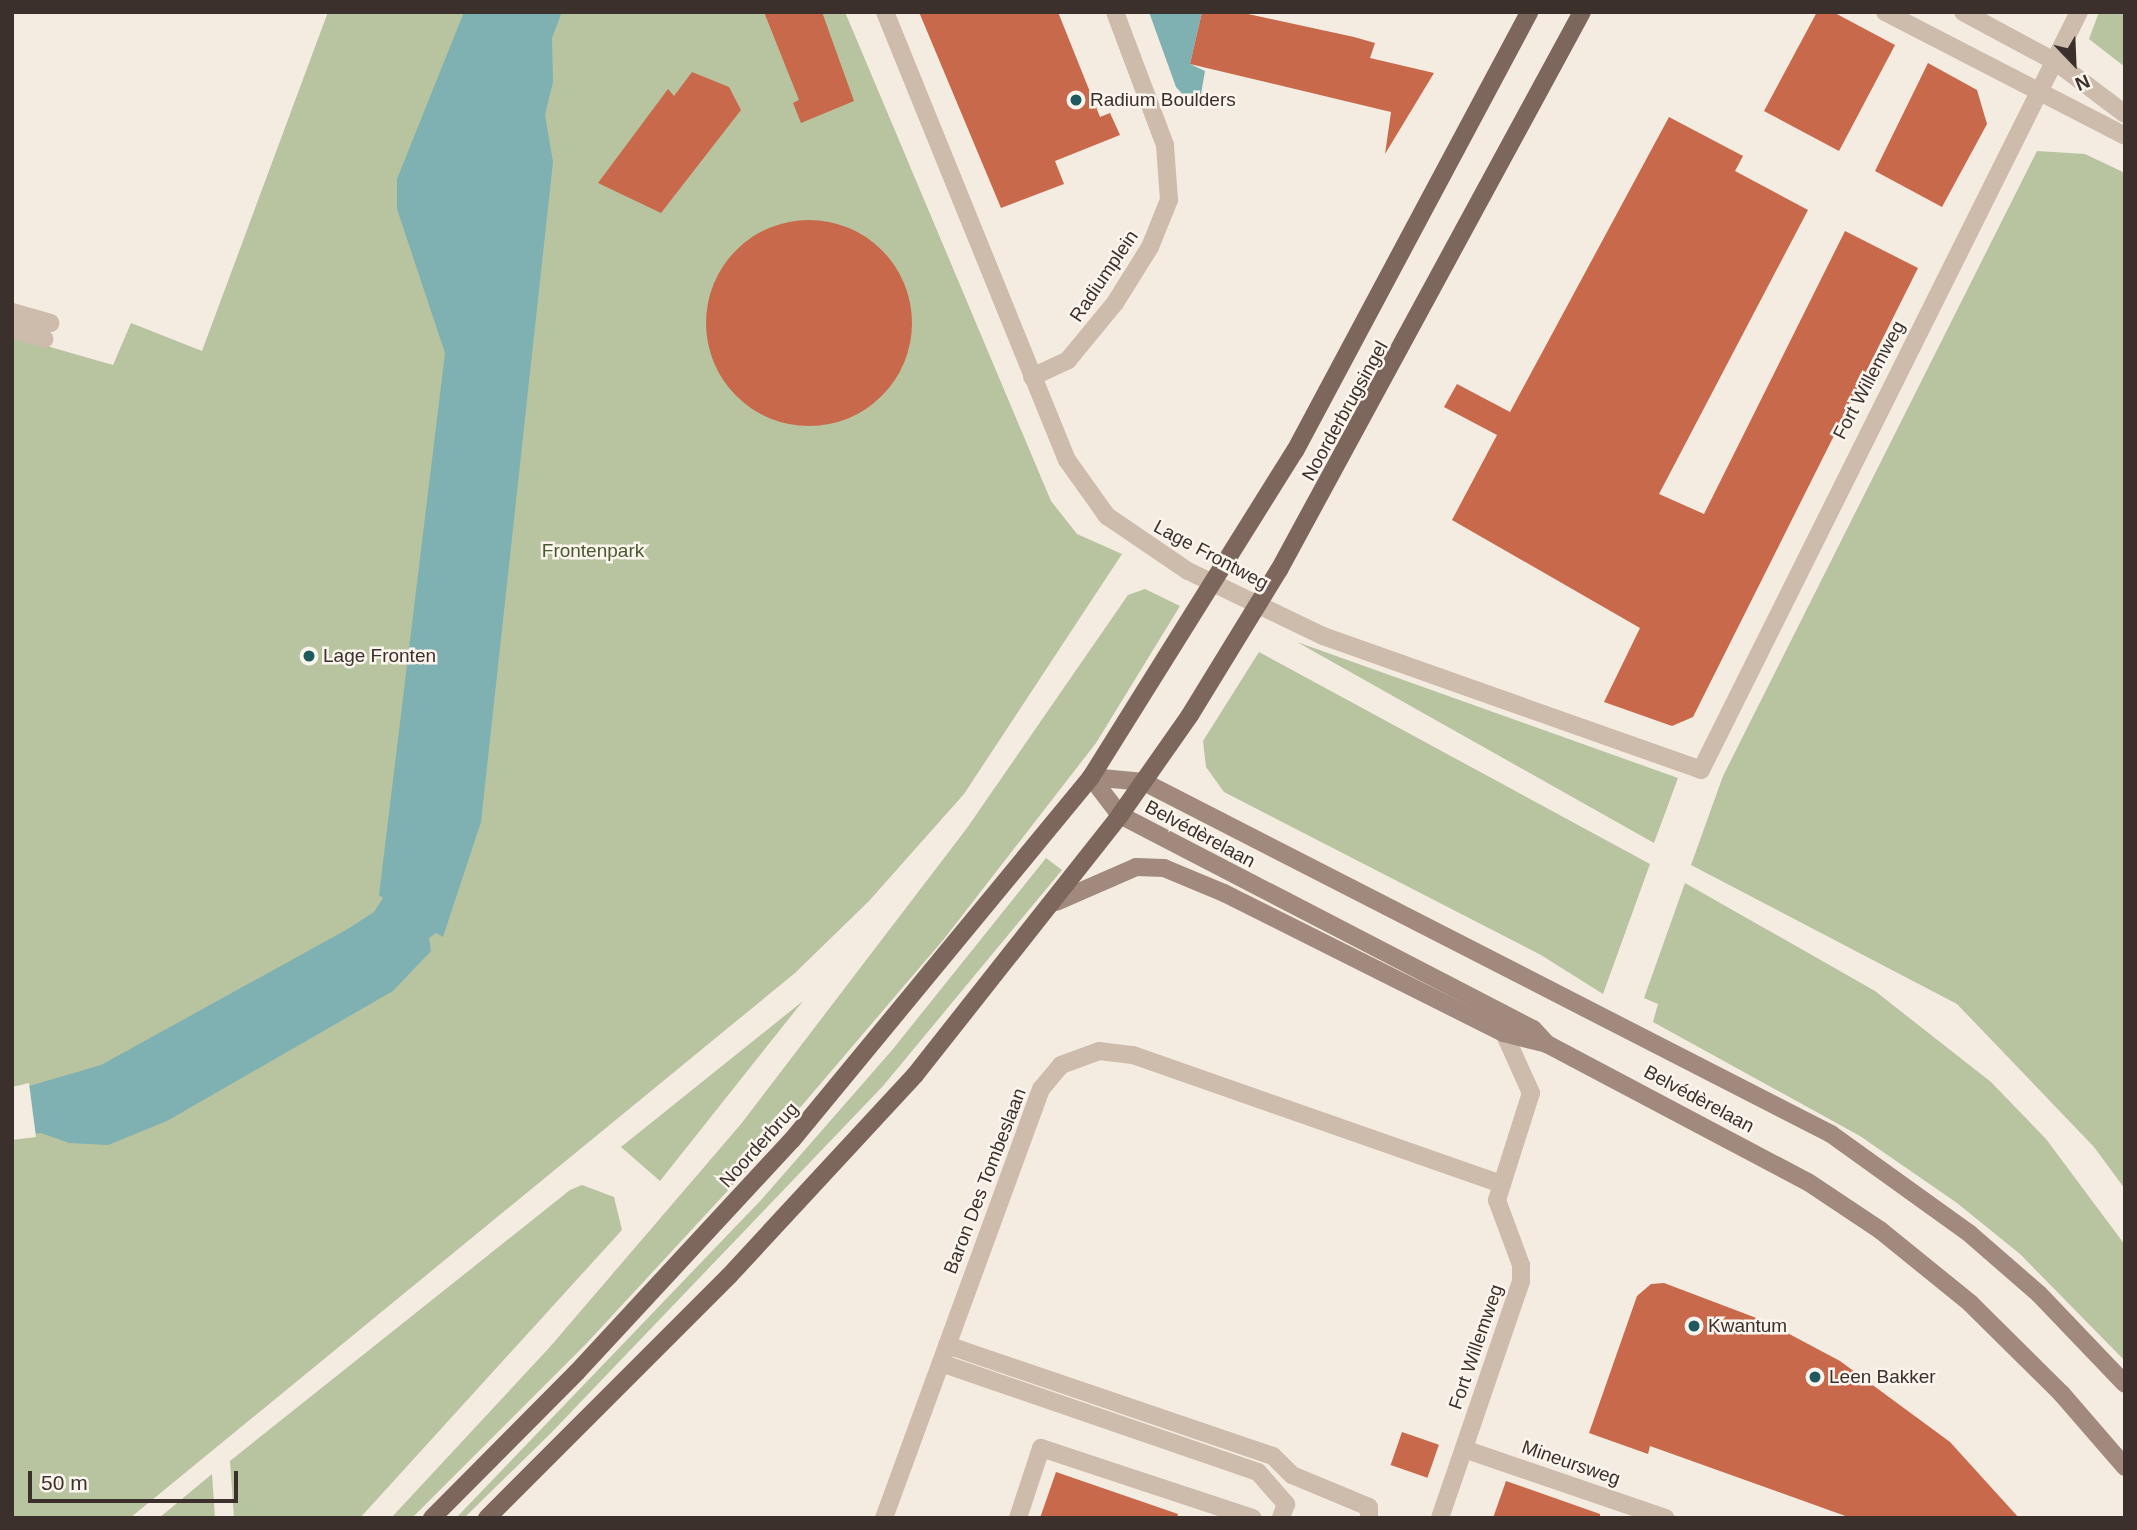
<!DOCTYPE html>
<html>
<head>
<meta charset="utf-8">
<style>
	body { margin:0 }
	#map { position:relative; width:2137px; height:1530px; overflow:hidden; background:#f4ebe1; font-family:Arial,sans-serif }
	div>[style] { position:absolute }
	.green>* { inset:0; background:#b8c4a0 }
	.water>* { inset:0; background:#7fb0b2 }
	.pier>* { inset:0; background:#f4ebe1 }
	.building>* { inset:0; background:#c8694b; transform-origin:0 0 }
	.round { border-radius:50% }
	.service>* { height:18px; margin:-9px; padding:0 9px; transform-origin:9px; border-radius:9px; background:#cdbbac }
	.minor>* { height:18px; margin:-9px; padding:0 9px; transform-origin:9px; border-radius:9px; background:#cdbbac }
	.tertiary>* { height:18px; margin:-9px; padding:0 9px; transform-origin:9px; border-radius:9px; background:#cdbbac }
	.secondary>* { height:18px; margin:-9px; padding:0 9px; transform-origin:9px; border-radius:9px; background:#a18a7d }
	.primary>* { height:18px; margin:-9px; padding:0 9px; transform-origin:9px; border-radius:9px; background:#7d675c }
	.dots>* { width:19px; height:19px; translate:-50% -50%; box-sizing:border-box; border:4px solid #fbf5ee; border-radius:50% }
	span { translate:-50% -50%; white-space:nowrap; text-align:center; line-height:1.15; -webkit-text-stroke:5px #fbf5ee; paint-order:stroke }
	.poi-label { font-size:19px; color:#3b302b }
	.left { translate:0 -50%; text-align:left }
	.street-label { font-size:19px; color:#3b302b }
	.park-label { font-size:19px; color:#4a5a2e }
	.frame { position:absolute; inset:0; border:14px solid #3b302b; pointer-events:none }
	.north { position:absolute; left:2039px; top:28px; width:70px; height:70px; -webkit-text-stroke:5px #fbf5ee; paint-order:stroke; rotate:157deg; font-size:19px; font-weight:700; line-height:28px; text-align:center; color:#3b302b }
	.north::after { content:''; display:block; margin:auto; width:24px; height:32px; background:#3b302b; clip-path:polygon(50% 0,100% 100%,50% 72%,0 100%) }
	.scale { position:absolute; left:28px; top:1471px; width:210px; height:32px; box-sizing:border-box; border:4px solid #3b302b; border-top:0; padding-left:9px; font-size:21px; line-height:24px; white-space:nowrap; color:#3b302b; -webkit-text-stroke:5px #fbf5ee; paint-order:stroke }
</style>
</head>
<body>
<div id="map">
	<div class="green">
		<div style="clip-path:polygon(328px 12px,845px 12px,1051px 501px,1077px 534px,1122px 554px,964px 794px,869px 901px,795px 973px,130px 1518px,12px 1518px,12px 336px,113px 365px,131px 323px,202px 351px)"></div>
		<div style="clip-path:polygon(2099px 12px,2125px 12px,2125px 67px,2089px 39px)"></div>
		<div style="clip-path:polygon(2037px 151px,2085px 154px,2125px 173px,2125px 1189px,2094px 1147px,1957px 1004px,1691px 865px,1723px 776px)"></div>
		<div style="clip-path:polygon(1145px 589px,1180px 606px,1096px 743px,944px 939px,746px 1171px,586px 1344px,412px 1518px,391px 1518px,549px 1348px,741px 1124px,967px 828px,1128px 595px)"></div>
		<div style="clip-path:polygon(1297px 642px,1678px 778px,1654px 843px)"></div>
		<div style="clip-path:polygon(1259px 652px,1650px 864px,1603px 994px,1541px 955px,1224px 792px,1206px 767px,1203px 741px)"></div>
		<div style="clip-path:polygon(1046px 858px,1062px 870px,883px 1086px,551px 1433px,464px 1518px,456px 1518px,762px 1199px,893px 1049px)"></div>
		<div style="clip-path:polygon(1685px 883px,1875px 991px,1991px 1082px,2046px 1139px,2125px 1245px,2125px 1361px,2020px 1254px,1957px 1203px,1860px 1136px,1653px 1022px,1658px 1004px,1644px 998px)"></div>
		<div style="clip-path:polygon(803px 1001px,660px 1181px,621px 1147px)"></div>
		<div style="clip-path:polygon(582px 1185px,614px 1197px,622px 1230px,360px 1518px,234px 1518px,230px 1461px,570px 1190px)"></div>
		<div style="clip-path:polygon(212px 1474px,215px 1518px,158px 1518px,159px 1518px)"></div>
	</div>
	<div class="water">
		<div style="clip-path:polygon(464px 12px,562px 12px,552px 38px,553px 82px,545px 115px,553px 162px,481px 822px,443px 937px,436px 933px,429px 938px,431px 951px,393px 991px,167px 1121px,108px 1145px,69px 1143px,41px 1133px,12px 1136px,12px 1091px,101px 1065px,346px 930px,374px 912px,383px 898px,379px 895px,445px 353px,397px 209px,397px 179px)"></div>
		<div style="clip-path:polygon(1149px 12px,1202px 12px,1190px 64px,1205px 71px,1200px 100px,1186px 98px,1176px 87px)"></div>
	</div>
	<div class="pier">
		<div style="clip-path:polygon(29px 1083px,36px 1137px,12px 1140px,12px 1087px)"></div>
	</div>
	<div class="building">
		<div style="clip-path:polygon(764px 12px,822px 12px,854px 101px,801px 123px,793px 103px,799px 100px)"></div>
		<div style="clip-path:polygon(919px 12px,1058px 12px,1100px 117px,1110px 113px,1120px 135px,1055px 161px,1064px 184px,1001px 208px)"></div>
		<div style="clip-path:polygon(1202px 12px,1239px 12px,1354px 37px,1375px 43px,1370px 58px,1434px 73px,1385px 154px,1391px 112px,1190px 64px)"></div>
		<div style="clip-path:polygon(1817px 12px,1833px 12px,1895px 45px,1839px 151px,1764px 111px)"></div>
		<div style="clip-path:polygon(1928px 63px,1977px 90px,1987px 124px,1942px 207px,1875px 171px)"></div>
		<div style="clip-path:polygon(692px 72px,729px 87px,741px 110px,661px 213px,598px 183px,668px 89px,674px 96px)"></div>
		<div style="clip-path:polygon(1669px 117px,1743px 156px,1735px 171px,1808px 210px,1659px 494px,1704px 514px,1845px 231px,1918px 268px,1693px 717px,1672px 726px,1604px 702px,1640px 628px,1452px 520px,1497px 435px,1444px 407px,1457px 384px,1510px 412px)"></div>
		<div class="round" style="left:706px;top:220px;width:206px;height:206px"></div>
		<div style="clip-path:polygon(1664px 1283px,1767px 1322px,1840px 1361px,1950px 1442px,2019px 1518px,1851px 1518px,1650px 1446px,1648px 1454px,1589px 1433px,1637px 1296px,1651px 1284px)"></div>
		<div style="left:1402px;top:1432px;width:39px;height:35px;rotate:19deg"></div>
		<div style="clip-path:polygon(1056px 1472px,1178px 1514px,1177px 1518px,1040px 1518px)"></div>
		<div style="clip-path:polygon(1506px 1481px,1600px 1514px,1600px 1518px,1493px 1518px)"></div>
	</div>
	<div class="service">
		<div style="left:12px;top:312px;width:40px;rotate:16deg"></div>
		<div style="left:12px;top:329px;width:34px;rotate:17deg"></div>
		<div style="left:1032px;top:377px;width:40px;rotate:-25deg"></div>
		<div style="left:1068px;top:360px;width:74px;rotate:-50.5deg"></div>
		<div style="left:1115px;top:303px;width:66px;rotate:-58deg"></div>
		<div style="left:1150px;top:247px;width:51px;rotate:-68deg"></div>
		<div style="left:1169px;top:200px;width:55px;rotate:-94.2deg"></div>
		<div style="left:1165px;top:145px;width:142px;rotate:-110.6deg"></div>
		<div style="left:947px;top:1345px;width:344px;rotate:18.8deg"></div>
		<div style="left:1273px;top:1456px;width:27px;rotate:45deg"></div>
		<div style="left:1292px;top:1475px;width:83px;rotate:22.6deg"></div>
		<div style="left:1369px;top:1507px;width:11px;rotate:90deg"></div>
		<div style="left:941px;top:1363px;width:335px;rotate:19deg"></div>
		<div style="left:1258px;top:1472px;width:43px;rotate:48.8deg"></div>
		<div style="left:1286px;top:1504px;width:15px;rotate:110deg"></div>
		<div style="left:1018px;top:1518px;width:74px;rotate:-71.8deg"></div>
		<div style="left:1041px;top:1448px;width:223px;rotate:18.3deg"></div>
	</div>
	<div class="minor">
		<div style="left:885px;top:12px;width:484px;rotate:67.9deg"></div>
		<div style="left:1067px;top:460px;width:69px;rotate:54.5deg"></div>
		<div style="left:1107px;top:516px;width:98px;rotate:34.2deg"></div>
		<div style="left:1188px;top:571px;width:150px;rotate:25.7deg"></div>
		<div style="left:1323px;top:636px;width:401px;rotate:19.5deg"></div>
		<div style="left:1701px;top:770px;width:847px;rotate:-63.5deg"></div>
		<div style="left:1464px;top:1449px;width:213px;rotate:18.9deg"></div>
		<div style="left:884px;top:1518px;width:457px;rotate:-69.9deg"></div>
		<div style="left:1041px;top:1089px;width:31px;rotate:-50deg"></div>
		<div style="left:1061px;top:1065px;width:40px;rotate:-20.2deg"></div>
		<div style="left:1099px;top:1051px;width:34px;rotate:7deg"></div>
		<div style="left:1133px;top:1055px;width:391px;rotate:19.3deg"></div>
		<div style="left:1440px;top:1518px;width:250px;rotate:-71.1deg"></div>
		<div style="left:1521px;top:1281px;width:16px;rotate:-90deg"></div>
		<div style="left:1521px;top:1265px;width:69px;rotate:-110.3deg"></div>
		<div style="left:1497px;top:1200px;width:112px;rotate:-72.4deg"></div>
		<div style="left:1531px;top:1093px;width:66px;rotate:-114.2deg"></div>
	</div>
	<div class="tertiary">
		<div style="left:1885px;top:12px;width:270px;rotate:27.3deg"></div>
		<div style="left:1963px;top:12px;width:106px;rotate:28.3deg"></div>
		<div style="left:2056px;top:62px;width:86px;rotate:37deg"></div>
	</div>
	<div class="secondary">
		<div style="left:1091px;top:777px;width:48px;rotate:52.7deg"></div>
		<div style="left:1120px;top:815px;width:465px;rotate:27.4deg"></div>
		<div style="left:1533px;top:1029px;width:21px;rotate:47deg"></div>
		<div style="left:1547px;top:1044px;width:295px;rotate:27.9deg"></div>
		<div style="left:1808px;top:1182px;width:87px;rotate:33.7deg"></div>
		<div style="left:1880px;top:1230px;width:116px;rotate:39deg"></div>
		<div style="left:1970px;top:1303px;width:128px;rotate:44.7deg"></div>
		<div style="left:2061px;top:1393px;width:98px;rotate:49.1deg"></div>
		<div style="left:1091px;top:777px;width:53px;rotate:5.4deg"></div>
		<div style="left:1144px;top:782px;width:772px;rotate:27.13deg"></div>
		<div style="left:1831px;top:1134px;width:171px;rotate:35.7deg"></div>
		<div style="left:1970px;top:1234px;width:91px;rotate:41deg"></div>
		<div style="left:2039px;top:1294px;width:124px;rotate:46.3deg"></div>
		<div style="left:1056px;top:902px;width:87px;rotate:-23.6deg"></div>
		<div style="left:1136px;top:867px;width:28px;rotate:2deg"></div>
		<div style="left:1164px;top:868px;width:65px;rotate:22.6deg"></div>
		<div style="left:1224px;top:893px;width:313px;rotate:26.6deg"></div>
		<div style="left:1504px;top:1033px;width:44px;rotate:14.3deg"></div>
	</div>
	<div class="primary">
		<div style="left:432px;top:1518px;width:206px;rotate:-45.2deg"></div>
		<div style="left:577px;top:1372px;width:316px;rotate:-47.2deg"></div>
		<div style="left:792px;top:1140px;width:470px;rotate:-50.5deg"></div>
		<div style="left:1091px;top:777px;width:385px;rotate:-58deg"></div>
		<div style="left:1295px;top:451px;width:497px;rotate:-61.9deg"></div>
		<div style="left:487px;top:1518px;width:342px;rotate:-45deg"></div>
		<div style="left:729px;top:1276px;width:274px;rotate:-47.2deg"></div>
		<div style="left:915px;top:1075px;width:331px;rotate:-51.7deg"></div>
		<div style="left:1120px;top:815px;width:122px;rotate:-55deg"></div>
		<div style="left:1190px;top:715px;width:170px;rotate:-58.5deg"></div>
		<div style="left:1279px;top:570px;width:635px;rotate:-61.5deg"></div>
	</div>
	<div class="dots">
		<div style="left:1076px;top:100px;background:#1f5a5e"></div>
		<div style="left:309px;top:656px;background:#1f5a5e"></div>
		<div style="left:1694px;top:1326px;background:#1f5a5e"></div>
		<div style="left:1815px;top:1377px;background:#1f5a5e"></div>
	</div>
	<div class="poi-label">
		<span class="left" style="left:1090px;top:100px">Radium Boulders</span>
		<span class="left" style="left:323px;top:656px">Lage Fronten</span>
		<span class="left" style="left:1708px;top:1326px">Kwantum</span>
		<span class="left" style="left:1829px;top:1377px">Leen Bakker</span>
	</div>
	<div class="street-label">
		<span style="left:1104px;top:276px;rotate:-56deg">Radiumplein</span>
		<span style="left:1869px;top:380px;rotate:-62deg">Fort Willemweg</span>
		<span style="left:1345px;top:411px;rotate:-61deg">Noorderbrugsingel</span>
		<span style="left:1211px;top:555px;rotate:28deg">Lage Frontweg</span>
		<span style="left:1200px;top:834px;rotate:28deg">Belvédèrelaan</span>
		<span style="left:1699px;top:1099px;rotate:28deg">Belvédèrelaan</span>
		<span style="left:759px;top:1145px;rotate:-48deg">Noorderbrug</span>
		<span style="left:985px;top:1181px;rotate:-69deg">Baron Des Tombeslaan</span>
		<span style="left:1476px;top:1347px;rotate:-71deg">Fort Willemweg</span>
		<span style="left:1571px;top:1463px;rotate:19deg">Mineursweg</span>
	</div>
	<div class="park-label">
		<span style="left:593px;top:551px">Frontenpark</span>
	</div>
	<div class="frame"></div>
	<div class="north">N</div>
	<div class="scale">50 m</div>
</div>
</body>
</html>
